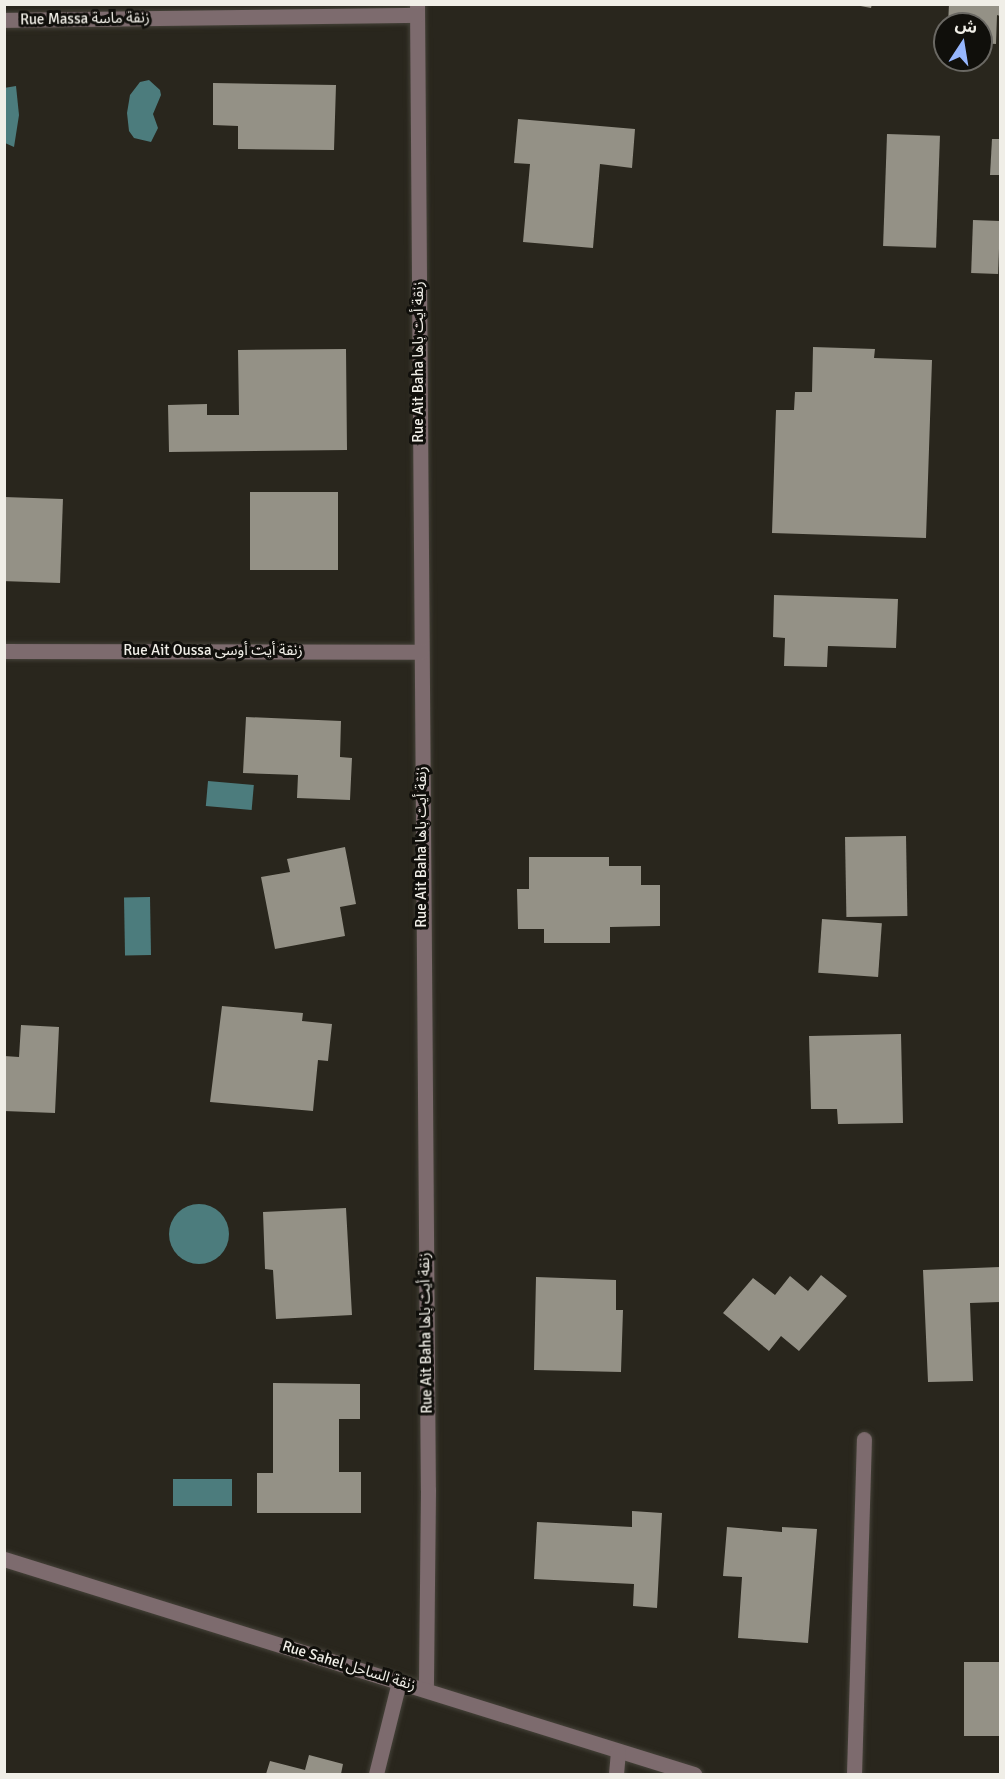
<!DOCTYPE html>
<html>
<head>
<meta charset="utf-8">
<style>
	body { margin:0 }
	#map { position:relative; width:1005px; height:1779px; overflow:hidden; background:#29261d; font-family:Signika,"Noto Sans Arabic",sans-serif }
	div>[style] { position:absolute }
	.water>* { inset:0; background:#4c7c7d; transform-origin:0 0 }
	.round { border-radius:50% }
	.building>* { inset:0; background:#949186; transform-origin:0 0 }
	.roads { filter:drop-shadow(0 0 2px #454239) drop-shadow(0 0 2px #454239) }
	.minor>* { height:15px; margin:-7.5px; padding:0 7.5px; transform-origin:7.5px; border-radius:7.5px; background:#7d6b6e }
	span { translate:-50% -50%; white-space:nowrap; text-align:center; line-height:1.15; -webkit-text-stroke:6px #100f0b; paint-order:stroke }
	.street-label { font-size:15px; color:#f0eee7 }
	.frame { position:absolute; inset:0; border:6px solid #f0eee7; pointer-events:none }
	.north { position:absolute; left:933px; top:12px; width:60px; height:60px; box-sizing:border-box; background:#100f0b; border:2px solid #6a6863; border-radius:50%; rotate:12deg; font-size:16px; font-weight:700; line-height:24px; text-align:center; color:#f0eee7 }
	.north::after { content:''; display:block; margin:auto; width:21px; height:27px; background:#96b6fd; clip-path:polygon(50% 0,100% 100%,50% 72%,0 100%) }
</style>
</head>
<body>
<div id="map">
	<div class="water">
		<div style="clip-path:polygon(149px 80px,160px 90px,161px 95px,153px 114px,158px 128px,151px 142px,134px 138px,129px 131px,127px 113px,130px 95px,140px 82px)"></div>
		<div style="clip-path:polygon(16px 86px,19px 115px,14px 147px,5px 143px,4px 88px)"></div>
		<div style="left:208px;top:781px;width:46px;height:25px;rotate:5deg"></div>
		<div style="left:150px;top:897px;width:58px;height:26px;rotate:89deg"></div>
		<div class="round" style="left:169px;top:1204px;width:60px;height:60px"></div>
		<div style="left:173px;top:1479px;width:59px;height:27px"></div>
	</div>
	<div class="building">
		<div style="clip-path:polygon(850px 4px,872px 4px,871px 8px)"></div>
		<div style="clip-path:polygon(949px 4px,1000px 4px,1000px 16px,997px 15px,996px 44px,981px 43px,981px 24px,948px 24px)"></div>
		<div style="clip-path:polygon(213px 83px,336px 85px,334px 150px,238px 149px,238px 126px,213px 125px)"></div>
		<div style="clip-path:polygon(518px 119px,635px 129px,632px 168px,600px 164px,593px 248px,523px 242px,530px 164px,514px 163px)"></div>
		<div style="left:887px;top:134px;width:53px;height:112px;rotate:2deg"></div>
		<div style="clip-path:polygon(992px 139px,1000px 139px,1000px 175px,990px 175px)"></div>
		<div style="left:973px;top:220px;width:27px;height:53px;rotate:2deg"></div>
		<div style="clip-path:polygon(813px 347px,875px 349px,874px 358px,932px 360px,926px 538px,772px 533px,776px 410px,794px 410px,795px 392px,812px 392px)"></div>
		<div style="clip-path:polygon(346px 349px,347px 450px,169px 452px,168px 405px,207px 404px,207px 415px,239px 415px,238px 350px)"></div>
		<div style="left:250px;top:492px;width:88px;height:78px"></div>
		<div style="left:4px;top:497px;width:59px;height:84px;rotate:2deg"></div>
		<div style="clip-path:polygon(774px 595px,898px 599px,896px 648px,828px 646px,827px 667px,784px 666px,785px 638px,773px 637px)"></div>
		<div style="clip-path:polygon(246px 717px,341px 721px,340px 757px,352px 758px,350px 800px,297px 798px,298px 775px,243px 773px)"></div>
		<div style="left:906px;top:836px;width:80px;height:61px;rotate:89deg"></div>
		<div style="clip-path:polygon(345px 847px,356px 904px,340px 907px,345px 936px,275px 949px,261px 877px,290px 872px,287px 859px)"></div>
		<div style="clip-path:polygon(529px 857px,609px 857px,609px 866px,641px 866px,641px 885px,660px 885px,660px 926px,610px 927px,610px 943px,544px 943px,544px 929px,518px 929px,517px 889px,529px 889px)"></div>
		<div style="left:822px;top:919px;width:60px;height:54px;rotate:4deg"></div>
		<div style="clip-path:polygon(222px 1006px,303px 1013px,302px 1021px,332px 1024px,328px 1061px,318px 1060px,313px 1111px,210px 1102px)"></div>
		<div style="clip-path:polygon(21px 1025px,59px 1027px,55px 1113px,4px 1111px,4px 1056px,19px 1057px)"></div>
		<div style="clip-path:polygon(901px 1034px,903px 1123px,838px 1124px,837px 1109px,811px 1109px,809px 1036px)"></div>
		<div style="clip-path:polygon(346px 1208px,352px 1315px,276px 1319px,273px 1270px,265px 1269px,263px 1212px)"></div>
		<div style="clip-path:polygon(1000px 1267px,1000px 1302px,970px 1303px,973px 1381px,928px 1382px,923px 1270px)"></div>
		<div style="clip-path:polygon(821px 1275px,847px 1296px,799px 1351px,781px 1336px,769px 1351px,723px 1313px,753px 1278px,775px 1295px,790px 1276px,808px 1291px)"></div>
		<div style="clip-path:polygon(536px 1277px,616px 1280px,616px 1310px,623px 1310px,621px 1372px,534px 1370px)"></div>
		<div style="clip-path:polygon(273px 1383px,360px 1384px,360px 1419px,339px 1419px,339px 1472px,361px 1472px,361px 1513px,257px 1513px,257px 1473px,273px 1473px)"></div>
		<div style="clip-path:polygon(632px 1511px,662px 1513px,657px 1608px,633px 1606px,634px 1584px,534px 1579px,537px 1522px,632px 1527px)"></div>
		<div style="clip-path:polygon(727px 1527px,782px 1532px,782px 1527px,817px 1529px,808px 1643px,738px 1638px,742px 1577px,723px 1576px)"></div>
		<div style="left:1000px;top:1662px;width:74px;height:36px;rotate:90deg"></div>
		<div style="clip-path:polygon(309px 1755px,343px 1764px,341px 1774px,266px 1774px,270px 1761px,305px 1770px)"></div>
	</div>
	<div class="roads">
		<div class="minor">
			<div style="left:417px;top:4px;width:1486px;rotate:89.58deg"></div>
			<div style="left:428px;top:1490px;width:200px;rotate:90.6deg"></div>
			<div style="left:4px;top:20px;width:413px;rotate:-0.7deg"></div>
			<div style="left:4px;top:651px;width:417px;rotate:0.1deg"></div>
			<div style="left:4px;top:1559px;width:723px;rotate:17.31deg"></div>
			<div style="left:376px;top:1774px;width:95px;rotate:-76deg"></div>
			<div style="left:616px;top:1774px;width:23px;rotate:-85deg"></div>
			<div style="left:854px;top:1774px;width:335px;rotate:-88.3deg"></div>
		</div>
	</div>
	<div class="street-label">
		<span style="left:85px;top:19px;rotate:-1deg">Rue Massa زنقة ماسة</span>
		<span style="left:419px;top:362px;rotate:-90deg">Rue Ait Baha زنقة أيت باها</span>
		<span style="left:213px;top:651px">Rue Ait Oussa زنقة أيت أوسى</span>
		<span style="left:422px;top:847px;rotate:-90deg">Rue Ait Baha زنقة أيت باها</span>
		<span style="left:426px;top:1333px;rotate:-91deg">Rue Ait Baha زنقة أيت باها</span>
		<span style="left:349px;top:1666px;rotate:17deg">Rue Sahel زنقة الساحل</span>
	</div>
	<div class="frame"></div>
	<div class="north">ش</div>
</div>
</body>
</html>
